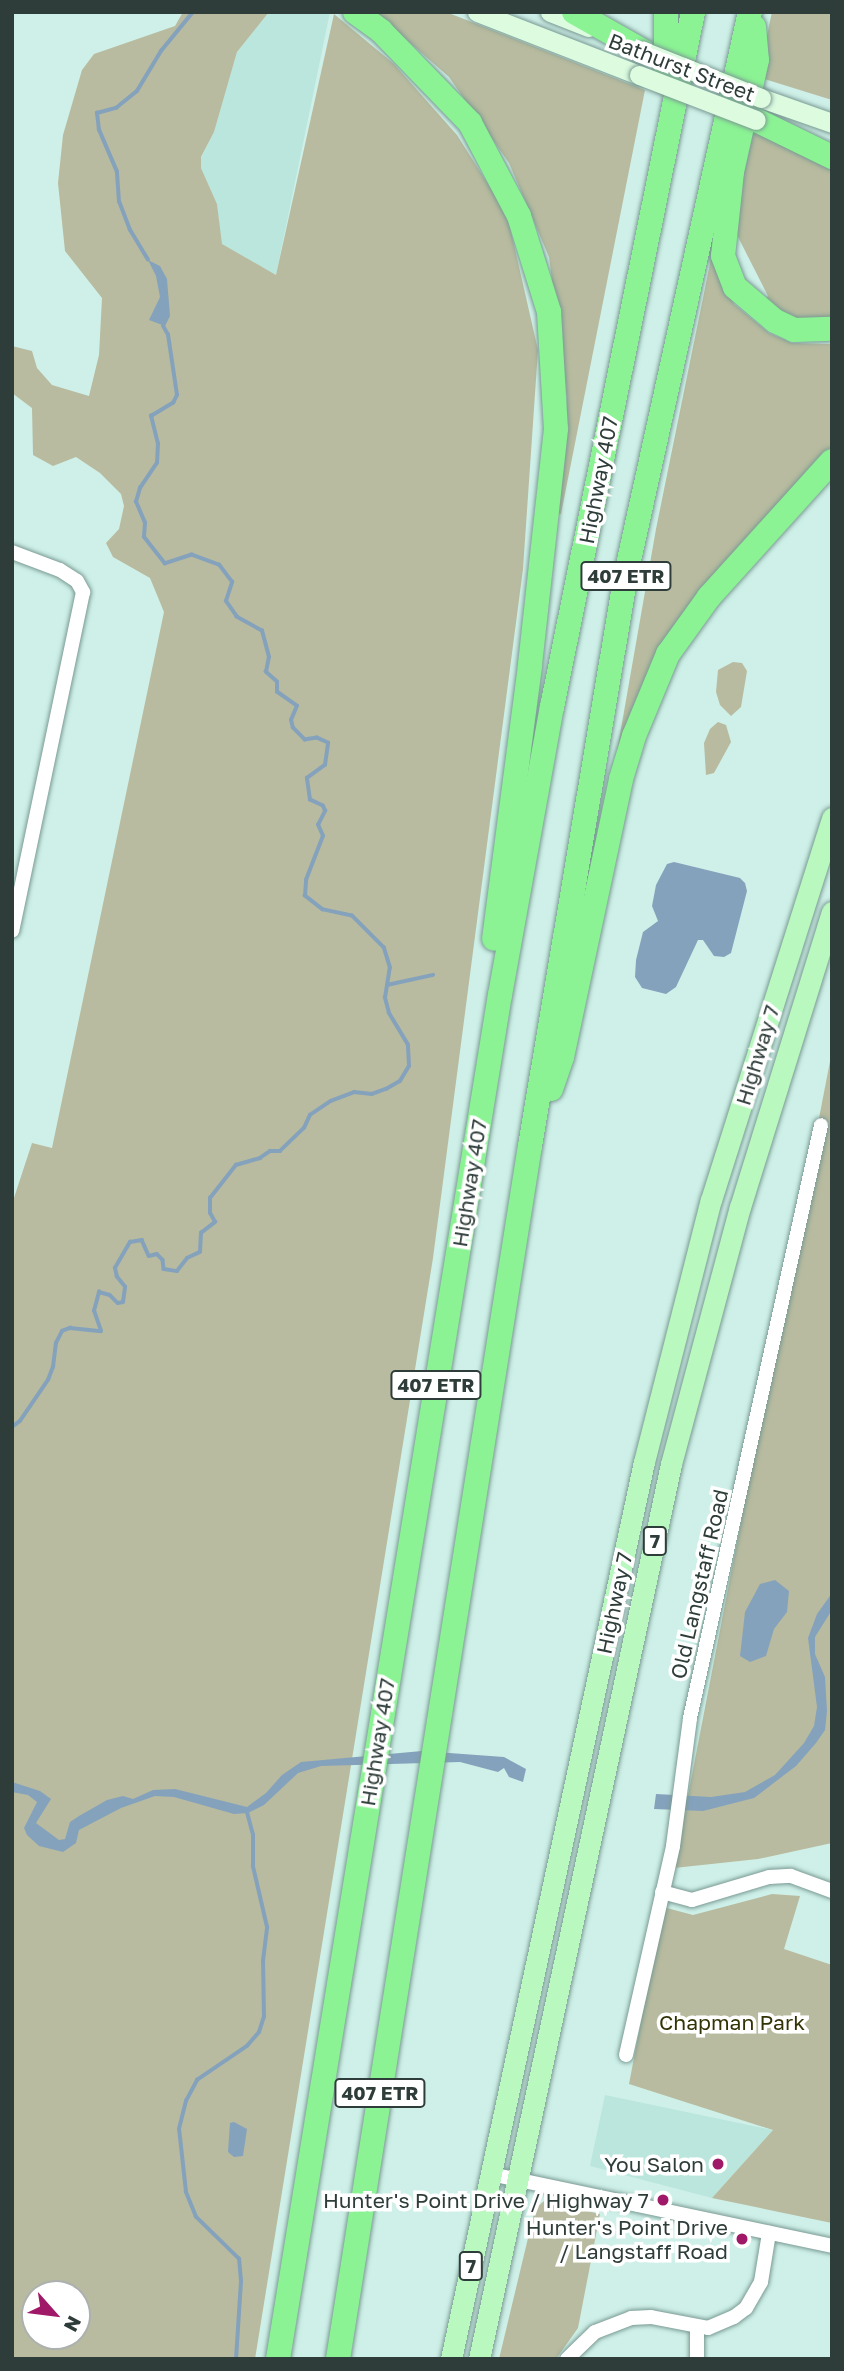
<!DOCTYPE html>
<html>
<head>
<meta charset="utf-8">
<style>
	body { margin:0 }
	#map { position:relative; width:844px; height:2371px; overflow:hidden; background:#cef0e8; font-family:"Golos Text",sans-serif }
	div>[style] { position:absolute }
	.built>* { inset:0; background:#bbe6dd }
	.green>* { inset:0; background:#b8bb9f }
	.water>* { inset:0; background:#85a2bd }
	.stream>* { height:3.5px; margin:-1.75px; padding:0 1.75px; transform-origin:1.75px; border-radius:1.75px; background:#85a2bd }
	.roads { filter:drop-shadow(0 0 2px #7a9a93) drop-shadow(0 0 2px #7a9a93) }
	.street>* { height:14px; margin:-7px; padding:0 7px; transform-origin:7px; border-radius:7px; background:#fff }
	.secondary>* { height:19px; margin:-9.5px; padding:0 9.5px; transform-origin:9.5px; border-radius:9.5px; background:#dcfbdf }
	.primary>* { height:21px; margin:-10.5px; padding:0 10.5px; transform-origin:10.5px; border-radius:10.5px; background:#b9f8bf }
	.highway>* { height:24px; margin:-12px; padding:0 12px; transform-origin:12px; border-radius:12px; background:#8bf394 }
	.bridges { filter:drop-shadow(0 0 2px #7a9a93) drop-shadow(0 0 2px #7a9a93) }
	.secondary-bridge>* { height:19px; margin:-9.5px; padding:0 9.5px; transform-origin:9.5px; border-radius:9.5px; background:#dcfbdf }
	.dots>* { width:19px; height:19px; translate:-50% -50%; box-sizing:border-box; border:4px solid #fff; border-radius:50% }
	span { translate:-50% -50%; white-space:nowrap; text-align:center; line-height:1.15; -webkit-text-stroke:7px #fff; paint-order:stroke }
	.shield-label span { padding:2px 5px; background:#fff; border:2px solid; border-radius:5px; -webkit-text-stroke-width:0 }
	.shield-label { font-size:19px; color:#2f3d3a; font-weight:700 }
	.street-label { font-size:21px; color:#2f3d3a }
	.park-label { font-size:21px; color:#333405 }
	.poi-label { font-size:21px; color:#2f3d3a }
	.right { translate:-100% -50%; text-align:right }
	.frame { position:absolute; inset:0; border:14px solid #2f3d3a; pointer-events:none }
	.north { position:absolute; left:21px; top:2280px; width:70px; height:70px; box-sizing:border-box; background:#fff; border:2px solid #acb1b0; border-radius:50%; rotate:118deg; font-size:19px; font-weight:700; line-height:28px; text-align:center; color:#2f3d3a }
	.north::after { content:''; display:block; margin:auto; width:24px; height:32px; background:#9f1968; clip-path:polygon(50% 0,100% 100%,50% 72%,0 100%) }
</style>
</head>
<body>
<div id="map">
	<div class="built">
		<div style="clip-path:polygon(269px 12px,330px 12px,276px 275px,221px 244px,217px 204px,201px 168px,201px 158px,214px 132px,237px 52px)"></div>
		<div style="clip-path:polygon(605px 2095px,773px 2130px,712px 2198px,590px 2166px)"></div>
	</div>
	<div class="green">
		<div style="clip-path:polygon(evenodd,183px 12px,269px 12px,237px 52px,214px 132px,201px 157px,201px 168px,217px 204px,222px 244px,276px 275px,334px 14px,394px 64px,457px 135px,507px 214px,538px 350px,523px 569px,433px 1258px,255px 2359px,12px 2359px,12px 1204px,32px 1143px,52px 1148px,164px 612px,150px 578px,113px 557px,106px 543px,119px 529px,124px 506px,121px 494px,100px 473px,76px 457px,53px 466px,33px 455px,32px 408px,12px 393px,12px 346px,32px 351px,37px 368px,52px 385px,89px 396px,99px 355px,102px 298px,65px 251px,58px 183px,63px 135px,82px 70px,94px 54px,175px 26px,183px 12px,35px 2294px,77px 2294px,77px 2336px,35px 2336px,35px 2294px)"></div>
		<div style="clip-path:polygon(375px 12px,446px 12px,645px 90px,561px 514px,556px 514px,567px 398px,549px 257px,509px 163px,449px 77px)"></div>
		<div style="clip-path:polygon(772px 12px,832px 12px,832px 100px,758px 77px)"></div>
		<div style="clip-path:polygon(749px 129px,803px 152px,832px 169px,832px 321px,810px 325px,760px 303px,768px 296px,735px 231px)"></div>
		<div style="clip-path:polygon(716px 234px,722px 278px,734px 304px,769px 333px,792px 343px,832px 344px,832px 446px,697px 593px,649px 672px,612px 780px,656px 529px)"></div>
		<div style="clip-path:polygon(733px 662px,742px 663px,747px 671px,741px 707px,731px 716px,720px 705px,716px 692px,718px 670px)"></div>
		<div style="clip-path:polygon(718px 722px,726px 725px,731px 742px,714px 773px,706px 775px,704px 743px,710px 729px)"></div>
		<div style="clip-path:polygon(832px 1051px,832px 1843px,758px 1859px,674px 1868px)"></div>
		<div style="clip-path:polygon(772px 1894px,800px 1896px,784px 1949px,832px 1965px,832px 2223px,712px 2198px,773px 2130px,629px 2084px,663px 1907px,693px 1915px)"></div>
		<div style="clip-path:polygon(544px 2201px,600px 2214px,578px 2328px,556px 2359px,499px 2359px,535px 2209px)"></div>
	</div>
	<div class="water">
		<div style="clip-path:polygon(148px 260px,160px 266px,167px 279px,170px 316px,165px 326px,149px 320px,160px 297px,156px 276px)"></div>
		<div style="clip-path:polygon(674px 862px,740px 878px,745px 883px,747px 891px,731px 953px,724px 957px,714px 956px,703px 940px,698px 940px,676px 987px,666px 994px,642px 988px,635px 977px,636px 960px,643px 932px,658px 921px,652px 906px,656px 885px,667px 864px)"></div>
		<div style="clip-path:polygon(775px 1580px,789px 1591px,787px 1612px,774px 1629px,766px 1656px,750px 1662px,740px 1656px,745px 1612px,760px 1584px)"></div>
		<div style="clip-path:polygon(832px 1593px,832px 1610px,815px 1637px,815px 1654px,825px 1677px,827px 1711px,825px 1730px,816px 1743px,796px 1766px,754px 1798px,703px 1811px,654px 1809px,656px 1794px,711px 1797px,745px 1792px,775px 1775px,804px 1743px,814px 1726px,817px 1707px,808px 1638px,817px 1614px)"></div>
		<div style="clip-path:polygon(422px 1751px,504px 1757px,526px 1769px,523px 1782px,509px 1777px,504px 1768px,498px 1772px,460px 1762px,321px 1766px,298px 1773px,264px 1805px,248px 1813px,234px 1814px,174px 1797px,155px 1796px,121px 1808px,79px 1830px,76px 1843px,63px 1852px,39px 1846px,27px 1835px,24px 1828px,37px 1802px,28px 1795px,12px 1792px,12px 1782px,40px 1791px,51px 1799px,36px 1823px,59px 1840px,65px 1839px,70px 1822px,79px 1816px,107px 1800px,123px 1796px,133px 1799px,153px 1790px,175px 1789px,247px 1807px,266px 1793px,282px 1775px,301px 1762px)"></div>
		<div style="clip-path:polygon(234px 2122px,247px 2129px,243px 2156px,234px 2157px,228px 2152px,230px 2123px)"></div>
	</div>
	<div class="stream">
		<div style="left:148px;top:260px;width:35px;rotate:-121deg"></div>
		<div style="left:130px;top:230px;width:30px;rotate:-111deg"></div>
		<div style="left:119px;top:202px;width:30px;rotate:-94deg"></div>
		<div style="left:117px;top:172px;width:46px;rotate:-113.2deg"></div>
		<div style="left:99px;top:130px;width:17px;rotate:-97deg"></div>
		<div style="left:97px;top:113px;width:20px;rotate:-15deg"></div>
		<div style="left:116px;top:108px;width:27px;rotate:-39deg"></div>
		<div style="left:137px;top:91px;width:47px;rotate:-59deg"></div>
		<div style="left:161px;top:51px;width:50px;rotate:-50.6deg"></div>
		<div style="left:387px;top:985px;width:47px;rotate:-12.3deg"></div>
		<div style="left:12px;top:1427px;width:10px;rotate:-37deg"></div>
		<div style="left:20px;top:1421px;width:50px;rotate:-55.7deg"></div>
		<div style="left:48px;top:1380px;width:14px;rotate:-69deg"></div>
		<div style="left:53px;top:1367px;width:24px;rotate:-83deg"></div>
		<div style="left:56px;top:1343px;width:13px;rotate:-63deg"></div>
		<div style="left:62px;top:1331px;width:9px;rotate:-21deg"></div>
		<div style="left:70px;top:1328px;width:31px;rotate:6deg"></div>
		<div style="left:101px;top:1331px;width:21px;rotate:-109deg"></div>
		<div style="left:94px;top:1311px;width:20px;rotate:-75deg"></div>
		<div style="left:99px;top:1292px;width:11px;rotate:15deg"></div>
		<div style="left:110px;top:1295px;width:11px;rotate:45deg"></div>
		<div style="left:118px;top:1303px;width:5px;rotate:-11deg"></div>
		<div style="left:123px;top:1302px;width:15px;rotate:-82deg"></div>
		<div style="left:125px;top:1287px;width:13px;rotate:-129deg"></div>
		<div style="left:117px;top:1277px;width:9px;rotate:-103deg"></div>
		<div style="left:115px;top:1268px;width:30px;rotate:-60deg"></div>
		<div style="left:130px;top:1242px;width:12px;rotate:-9deg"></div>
		<div style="left:142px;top:1240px;width:17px;rotate:66deg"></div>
		<div style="left:149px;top:1256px;width:8px;rotate:-14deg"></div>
		<div style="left:157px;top:1254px;width:8px;rotate:45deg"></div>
		<div style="left:163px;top:1260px;width:9px;rotate:84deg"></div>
		<div style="left:164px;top:1269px;width:13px;rotate:9deg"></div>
		<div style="left:177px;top:1271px;width:16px;rotate:-52deg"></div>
		<div style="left:187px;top:1258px;width:14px;rotate:-25deg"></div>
		<div style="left:200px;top:1252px;width:19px;rotate:-87deg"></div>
		<div style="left:201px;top:1233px;width:18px;rotate:-38deg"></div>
		<div style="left:215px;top:1222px;width:10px;rotate:-119deg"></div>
		<div style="left:210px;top:1213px;width:15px;rotate:-90deg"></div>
		<div style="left:210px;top:1198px;width:42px;rotate:-51.8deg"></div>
		<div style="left:236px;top:1165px;width:25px;rotate:-16deg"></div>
		<div style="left:260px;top:1158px;width:12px;rotate:-35deg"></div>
		<div style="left:270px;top:1151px;width:10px"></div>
		<div style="left:280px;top:1151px;width:33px;rotate:-44deg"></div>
		<div style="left:304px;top:1128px;width:14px;rotate:-65deg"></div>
		<div style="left:310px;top:1115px;width:25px;rotate:-34deg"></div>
		<div style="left:331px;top:1101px;width:25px;rotate:-21deg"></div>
		<div style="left:354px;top:1092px;width:18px;rotate:6deg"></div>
		<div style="left:372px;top:1094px;width:15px;rotate:-20deg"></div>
		<div style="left:386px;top:1089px;width:16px;rotate:-30deg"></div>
		<div style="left:400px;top:1081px;width:17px;rotate:-59deg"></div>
		<div style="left:409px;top:1066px;width:21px;rotate:-93deg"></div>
		<div style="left:408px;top:1045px;width:37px;rotate:-121deg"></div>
		<div style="left:389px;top:1013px;width:16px;rotate:-105deg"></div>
		<div style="left:385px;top:998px;width:30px;rotate:-81deg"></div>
		<div style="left:390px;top:968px;width:21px;rotate:-107deg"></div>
		<div style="left:384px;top:948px;width:45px;rotate:-135deg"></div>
		<div style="left:352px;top:916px;width:30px;rotate:-168deg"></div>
		<div style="left:323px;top:910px;width:23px;rotate:-142deg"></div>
		<div style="left:305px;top:896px;width:16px;rotate:-86deg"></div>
		<div style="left:306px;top:880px;width:47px;rotate:-68.9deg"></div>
		<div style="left:323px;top:836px;width:12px;rotate:-114deg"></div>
		<div style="left:318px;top:825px;width:16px;rotate:-63deg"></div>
		<div style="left:325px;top:811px;width:5px;rotate:-112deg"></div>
		<div style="left:323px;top:806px;width:14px;rotate:-155deg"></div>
		<div style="left:310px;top:800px;width:22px;rotate:-98deg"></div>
		<div style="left:307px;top:778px;width:22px;rotate:-36deg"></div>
		<div style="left:325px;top:765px;width:22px;rotate:-82deg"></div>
		<div style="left:328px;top:743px;width:12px;rotate:-156deg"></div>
		<div style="left:317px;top:738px;width:12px;rotate:171deg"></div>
		<div style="left:305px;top:740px;width:17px;rotate:-135deg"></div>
		<div style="left:293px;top:728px;width:8px;rotate:-104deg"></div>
		<div style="left:291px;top:720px;width:15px;rotate:-67deg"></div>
		<div style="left:297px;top:706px;width:24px;rotate:-145deg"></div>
		<div style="left:277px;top:692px;width:10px;rotate:-90deg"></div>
		<div style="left:277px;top:682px;width:15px;rotate:-138deg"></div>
		<div style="left:266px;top:672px;width:15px;rotate:-79deg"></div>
		<div style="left:269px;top:657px;width:27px;rotate:-105deg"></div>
		<div style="left:262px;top:631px;width:29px;rotate:-151deg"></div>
		<div style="left:237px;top:617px;width:19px;rotate:-125deg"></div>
		<div style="left:226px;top:601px;width:20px;rotate:-72deg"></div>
		<div style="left:232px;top:582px;width:21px;rotate:-127deg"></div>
		<div style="left:219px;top:565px;width:29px;rotate:-160deg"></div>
		<div style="left:192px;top:555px;width:28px;rotate:162deg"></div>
		<div style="left:165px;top:564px;width:34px;rotate:-128deg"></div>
		<div style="left:144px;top:537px;width:14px;rotate:-86deg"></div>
		<div style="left:145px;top:523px;width:23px;rotate:-113deg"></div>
		<div style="left:136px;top:502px;width:15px;rotate:-74deg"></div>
		<div style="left:140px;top:488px;width:30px;rotate:-56deg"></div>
		<div style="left:157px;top:463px;width:19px;rotate:-87deg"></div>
		<div style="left:158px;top:444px;width:29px;rotate:-104deg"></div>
		<div style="left:151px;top:416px;width:26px;rotate:-31deg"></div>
		<div style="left:173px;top:403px;width:9px;rotate:-63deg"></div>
		<div style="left:177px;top:395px;width:61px;rotate:-98.5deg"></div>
		<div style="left:168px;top:335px;width:10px;rotate:-119deg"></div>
		<div style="left:236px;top:2359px;width:78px;rotate:-86.3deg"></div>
		<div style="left:241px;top:2281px;width:22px;rotate:-95deg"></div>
		<div style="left:239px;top:2259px;width:60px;rotate:-135.7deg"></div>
		<div style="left:196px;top:2217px;width:27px;rotate:-112deg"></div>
		<div style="left:186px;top:2192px;width:63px;rotate:-96.3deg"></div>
		<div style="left:179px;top:2129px;width:29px;rotate:-76deg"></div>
		<div style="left:186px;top:2101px;width:24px;rotate:-62deg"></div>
		<div style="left:197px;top:2080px;width:60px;rotate:-34.2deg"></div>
		<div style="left:247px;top:2046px;width:18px;rotate:-49deg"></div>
		<div style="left:259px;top:2032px;width:16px;rotate:-72deg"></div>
		<div style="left:264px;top:2017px;width:56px;rotate:-91deg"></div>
		<div style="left:263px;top:1961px;width:34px;rotate:-83deg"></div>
		<div style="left:267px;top:1927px;width:62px;rotate:-103.1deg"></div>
		<div style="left:253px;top:1867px;width:32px;rotate:-90deg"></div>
		<div style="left:253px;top:1835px;width:24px;rotate:-105deg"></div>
	</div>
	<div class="roads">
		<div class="street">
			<div style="left:12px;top:552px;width:51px;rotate:20.6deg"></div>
			<div style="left:60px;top:570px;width:20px;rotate:33deg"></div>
			<div style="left:77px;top:581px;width:13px;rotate:61deg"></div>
			<div style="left:83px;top:592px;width:346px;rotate:101.8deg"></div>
			<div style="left:662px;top:1892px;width:31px;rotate:15deg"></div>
			<div style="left:692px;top:1900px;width:80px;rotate:-16.6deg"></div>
			<div style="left:769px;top:1877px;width:22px;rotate:-3deg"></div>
			<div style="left:791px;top:1876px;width:44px;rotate:20.1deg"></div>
			<div style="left:626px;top:2055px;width:214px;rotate:-77.3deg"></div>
			<div style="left:673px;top:1846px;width:129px;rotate:-82.4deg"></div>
			<div style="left:690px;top:1718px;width:607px;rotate:-77.54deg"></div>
			<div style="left:491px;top:2174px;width:349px;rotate:11.9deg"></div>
			<div style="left:567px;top:2359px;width:39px;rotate:-44deg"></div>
			<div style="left:595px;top:2332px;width:39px;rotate:-21deg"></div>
			<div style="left:631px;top:2318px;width:20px;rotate:-3deg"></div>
			<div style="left:651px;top:2317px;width:58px;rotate:10.9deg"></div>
			<div style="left:708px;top:2328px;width:28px;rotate:-23deg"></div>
			<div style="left:734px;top:2317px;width:15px;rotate:-37deg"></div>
			<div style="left:746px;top:2308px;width:30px;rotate:-60deg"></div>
			<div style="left:761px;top:2282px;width:50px;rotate:-80.7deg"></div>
			<div style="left:697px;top:2359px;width:32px;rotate:-90deg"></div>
		</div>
		<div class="secondary">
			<div style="left:477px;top:12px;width:174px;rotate:21.3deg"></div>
			<div style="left:550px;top:12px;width:41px;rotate:21.5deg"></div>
			<div style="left:761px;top:98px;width:75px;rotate:19.4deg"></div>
		</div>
		<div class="primary">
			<div style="left:451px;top:2359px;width:918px;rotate:-77.86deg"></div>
			<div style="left:644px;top:1462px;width:270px;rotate:-75.7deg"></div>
			<div style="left:711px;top:1200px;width:401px;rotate:-72.4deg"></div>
			<div style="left:479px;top:2359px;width:915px;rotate:-77.89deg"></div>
			<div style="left:671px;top:1464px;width:266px;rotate:-75deg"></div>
			<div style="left:740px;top:1207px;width:309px;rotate:-72.7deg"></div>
		</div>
		<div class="highway">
			<div style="left:355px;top:12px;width:32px;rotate:36deg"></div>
			<div style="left:381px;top:31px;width:128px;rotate:45.9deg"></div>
			<div style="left:470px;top:123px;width:105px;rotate:62.2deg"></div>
			<div style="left:519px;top:216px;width:101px;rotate:72.6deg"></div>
			<div style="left:549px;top:312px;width:117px;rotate:86.6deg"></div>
			<div style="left:556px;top:429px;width:238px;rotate:96.3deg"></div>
			<div style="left:530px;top:666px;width:275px;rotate:97.5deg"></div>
			<div style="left:574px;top:12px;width:79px;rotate:29.5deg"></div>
			<div style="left:754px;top:27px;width:33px;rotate:85deg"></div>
			<div style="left:757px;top:60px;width:115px;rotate:102.6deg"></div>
			<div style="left:732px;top:172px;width:84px;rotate:96.1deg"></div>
			<div style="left:723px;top:256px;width:33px;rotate:69deg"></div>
			<div style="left:735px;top:287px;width:52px;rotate:40.4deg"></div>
			<div style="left:775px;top:321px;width:21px;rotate:25deg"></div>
			<div style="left:794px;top:330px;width:38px;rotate:-2deg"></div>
			<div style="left:666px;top:81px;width:69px;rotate:-90deg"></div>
			<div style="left:756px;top:120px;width:85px;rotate:26deg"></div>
			<div style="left:551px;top:1089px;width:34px;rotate:-71deg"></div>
			<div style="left:562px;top:1057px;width:284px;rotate:-78deg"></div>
			<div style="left:621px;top:779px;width:45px;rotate:-73.2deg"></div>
			<div style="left:634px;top:736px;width:89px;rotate:-67.5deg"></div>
			<div style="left:668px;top:654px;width:70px;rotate:-54.3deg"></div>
			<div style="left:709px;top:597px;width:183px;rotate:-47.9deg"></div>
			<div style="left:278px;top:2359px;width:1382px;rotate:-80.76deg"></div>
			<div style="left:500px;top:995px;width:293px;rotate:-79.8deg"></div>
			<div style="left:552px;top:707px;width:709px;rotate:-78.53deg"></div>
			<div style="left:338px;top:2359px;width:1228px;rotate:-81.01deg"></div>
			<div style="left:530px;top:1146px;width:580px;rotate:-80.47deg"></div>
			<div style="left:626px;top:574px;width:576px;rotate:-77.56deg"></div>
		</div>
	</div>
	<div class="bridges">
		<div class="secondary-bridge">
			<div style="left:643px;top:51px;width:127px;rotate:21.7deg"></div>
			<div style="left:639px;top:75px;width:125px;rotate:21deg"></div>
		</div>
	</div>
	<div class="dots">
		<div style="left:718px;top:2164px;background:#9f1968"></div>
		<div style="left:663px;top:2200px;background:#9f1968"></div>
		<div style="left:742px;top:2239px;background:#9f1968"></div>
	</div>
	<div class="shield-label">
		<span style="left:626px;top:576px">407 ETR</span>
		<span style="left:436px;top:1385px">407 ETR</span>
		<span style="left:655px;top:1541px">7</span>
		<span style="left:380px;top:2093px">407 ETR</span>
		<span style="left:471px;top:2266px">7</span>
	</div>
	<div class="street-label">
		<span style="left:682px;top:67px;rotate:21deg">Bathurst Street</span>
		<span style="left:598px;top:480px;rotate:-79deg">Highway 407</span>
		<span style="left:757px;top:1055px;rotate:-73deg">Highway 7</span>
		<span style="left:469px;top:1183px;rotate:-81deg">Highway 407</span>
		<span style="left:699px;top:1584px;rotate:-77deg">Old Langstaff Road</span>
		<span style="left:614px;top:1603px;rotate:-78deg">Highway 7</span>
		<span style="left:377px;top:1742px;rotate:-81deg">Highway 407</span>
	</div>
	<div class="park-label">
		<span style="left:732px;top:2022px">Chapman Park</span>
	</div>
	<div class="poi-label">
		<span class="right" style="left:704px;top:2164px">You Salon</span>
		<span class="right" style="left:649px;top:2200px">Hunter's Point Drive / Highway 7</span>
		<span class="right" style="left:728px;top:2239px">Hunter's Point Drive<br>/ Langstaff Road</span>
	</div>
	<div class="frame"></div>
	<div class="north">N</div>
</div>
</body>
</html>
